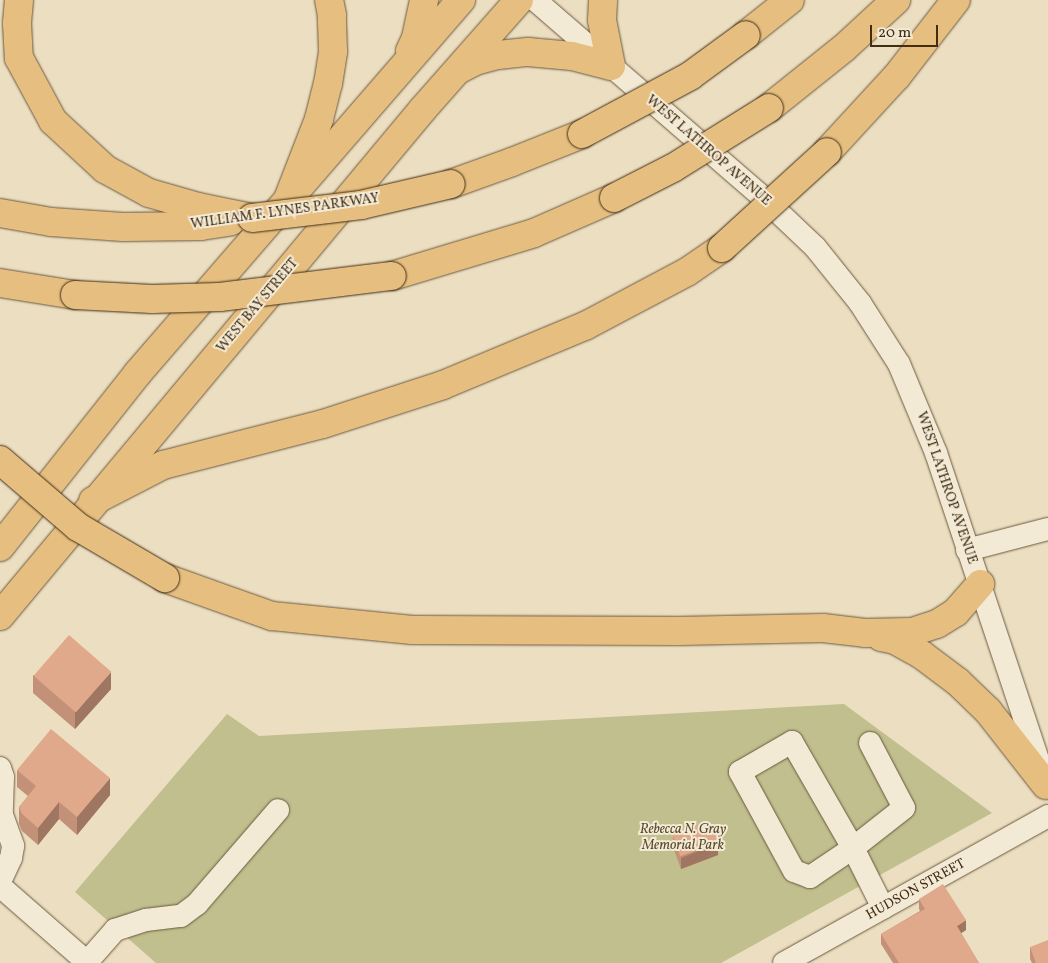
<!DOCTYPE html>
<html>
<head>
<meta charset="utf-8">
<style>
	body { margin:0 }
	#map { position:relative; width:1048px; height:963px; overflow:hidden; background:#ecdec0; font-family:Vollkorn,serif }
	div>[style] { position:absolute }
	.green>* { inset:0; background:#c0bf8d }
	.roads { filter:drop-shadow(0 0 1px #6b593f) drop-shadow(0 0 1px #6b593f) }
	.minor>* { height:22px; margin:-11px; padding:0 11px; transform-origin:11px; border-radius:11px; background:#f3ead6 }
	.major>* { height:28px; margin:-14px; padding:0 14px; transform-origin:14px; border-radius:14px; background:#e6bf80 }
	.highway>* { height:28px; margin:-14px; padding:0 14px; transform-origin:14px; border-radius:14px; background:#e6bf80 }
	.bridges { filter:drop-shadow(0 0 1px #402d14) drop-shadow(0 0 1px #402d14) }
	.highway-bridge>* { height:28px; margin:-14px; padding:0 14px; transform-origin:14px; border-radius:14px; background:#e6bf80 }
	.wall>* { inset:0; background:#c29178 }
	.shaded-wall>* { inset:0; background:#9e7661 }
	.building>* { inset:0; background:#e1a98b; transform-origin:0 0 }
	span { translate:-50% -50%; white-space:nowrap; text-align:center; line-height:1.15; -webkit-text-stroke:4px #f3ead6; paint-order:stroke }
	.street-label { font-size:14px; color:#402d14 }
	.park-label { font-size:14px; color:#5a4a2c; font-style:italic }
	.scale { position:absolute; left:870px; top:25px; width:68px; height:22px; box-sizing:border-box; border:2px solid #402d14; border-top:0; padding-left:6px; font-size:15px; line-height:18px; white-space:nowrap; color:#402d14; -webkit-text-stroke:4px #f3ead6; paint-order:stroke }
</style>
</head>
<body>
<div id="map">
	<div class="green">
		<div style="clip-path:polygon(844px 704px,992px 813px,721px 963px,156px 963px,75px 892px,227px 714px,259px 736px)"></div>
	</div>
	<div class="roads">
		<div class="minor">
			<div style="left:535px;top:0;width:296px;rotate:40.9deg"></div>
			<div style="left:759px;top:194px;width:77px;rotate:43.4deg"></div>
			<div style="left:815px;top:247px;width:72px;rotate:51.2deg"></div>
			<div style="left:860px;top:303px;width:72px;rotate:57.4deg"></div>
			<div style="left:899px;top:364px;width:96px;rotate:67.4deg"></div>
			<div style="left:936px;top:453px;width:339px;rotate:71.6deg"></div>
			<div style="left:967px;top:550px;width:84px;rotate:-14.5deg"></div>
			<div style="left:870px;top:743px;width:73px;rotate:62.4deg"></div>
			<div style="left:904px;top:808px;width:65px;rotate:141.9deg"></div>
			<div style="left:853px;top:848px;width:52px;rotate:146deg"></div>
			<div style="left:810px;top:877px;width:17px;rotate:-159deg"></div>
			<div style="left:794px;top:871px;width:113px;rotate:-118.6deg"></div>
			<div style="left:740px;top:772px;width:60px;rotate:-30deg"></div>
			<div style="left:792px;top:742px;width:122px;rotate:60.1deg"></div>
			<div style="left:853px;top:848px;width:67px;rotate:63.4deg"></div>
			<div style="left:0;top:768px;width:9px;rotate:72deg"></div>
			<div style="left:3px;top:777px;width:38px;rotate:92deg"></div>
			<div style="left:2px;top:815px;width:33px;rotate:70deg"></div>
			<div style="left:13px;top:846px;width:12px;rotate:99deg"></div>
			<div style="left:11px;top:858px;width:26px;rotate:115deg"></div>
			<div style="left:0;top:886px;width:117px;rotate:41.2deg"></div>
			<div style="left:87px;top:962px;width:43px;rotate:-48.8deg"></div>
			<div style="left:115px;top:930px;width:33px;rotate:-18deg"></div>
			<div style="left:146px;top:920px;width:35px;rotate:-7deg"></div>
			<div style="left:181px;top:916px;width:20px;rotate:-37deg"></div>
			<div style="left:197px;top:904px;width:124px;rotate:-49.2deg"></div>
			<div style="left:784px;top:963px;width:302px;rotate:-29.1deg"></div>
		</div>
		<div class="major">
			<div style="left:410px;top:51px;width:14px;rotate:-65deg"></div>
			<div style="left:416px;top:38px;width:39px;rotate:-78deg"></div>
			<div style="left:460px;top:69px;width:17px;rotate:-28deg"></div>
			<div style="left:475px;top:61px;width:24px;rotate:-15deg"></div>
			<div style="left:498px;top:55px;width:30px;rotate:-6deg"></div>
			<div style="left:528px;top:52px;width:44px;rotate:5.2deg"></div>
			<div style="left:572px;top:56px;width:40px;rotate:14.4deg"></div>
			<div style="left:611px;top:66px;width:47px;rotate:-101.1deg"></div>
			<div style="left:602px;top:20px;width:20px;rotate:-87deg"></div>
			<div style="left:0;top:547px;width:221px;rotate:-51.6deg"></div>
			<div style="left:137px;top:374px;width:495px;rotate:-49.1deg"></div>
			<div style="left:0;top:616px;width:660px;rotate:-50.16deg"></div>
			<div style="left:423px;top:109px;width:145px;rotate:-48.6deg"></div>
		</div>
		<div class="highway">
			<div style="left:19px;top:0;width:23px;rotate:95deg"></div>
			<div style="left:17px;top:23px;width:35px;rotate:87deg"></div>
			<div style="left:19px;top:58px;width:72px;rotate:61.6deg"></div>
			<div style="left:53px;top:121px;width:71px;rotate:42.7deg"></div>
			<div style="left:105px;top:169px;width:50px;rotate:28.6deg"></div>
			<div style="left:149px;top:193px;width:51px;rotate:15.9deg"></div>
			<div style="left:198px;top:207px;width:55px;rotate:11.5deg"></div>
			<div style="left:746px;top:35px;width:56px;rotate:-38.5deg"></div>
			<div style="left:769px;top:108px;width:96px;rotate:-38.7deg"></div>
			<div style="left:844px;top:48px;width:71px;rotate:-42.7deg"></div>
			<div style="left:827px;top:152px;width:103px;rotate:-47.4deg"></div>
			<div style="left:897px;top:76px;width:96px;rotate:-52.2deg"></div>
			<div style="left:451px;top:184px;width:65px;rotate:-19.8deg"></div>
			<div style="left:512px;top:162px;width:75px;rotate:-21.8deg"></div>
			<div style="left:288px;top:199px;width:86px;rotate:-68.8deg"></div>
			<div style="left:319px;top:119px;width:36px;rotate:-76deg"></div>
			<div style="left:328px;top:84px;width:33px;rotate:-81deg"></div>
			<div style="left:333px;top:51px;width:36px;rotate:-92deg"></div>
			<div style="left:332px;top:15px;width:15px;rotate:-101deg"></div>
			<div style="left:0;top:213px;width:52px;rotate:10deg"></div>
			<div style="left:51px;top:222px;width:72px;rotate:4deg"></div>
			<div style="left:123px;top:227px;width:78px;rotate:-0.7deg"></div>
			<div style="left:201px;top:226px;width:30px;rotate:-9deg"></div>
			<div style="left:392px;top:276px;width:148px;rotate:-16.8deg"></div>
			<div style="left:534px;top:233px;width:87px;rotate:-23.6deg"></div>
			<div style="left:0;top:283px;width:76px;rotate:9.1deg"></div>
			<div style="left:93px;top:501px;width:79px;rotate:-27.2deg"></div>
			<div style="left:163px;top:465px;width:165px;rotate:-14.4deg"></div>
			<div style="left:323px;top:424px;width:126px;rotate:-18deg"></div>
			<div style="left:443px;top:385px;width:154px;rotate:-22.6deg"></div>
			<div style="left:585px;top:326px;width:115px;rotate:-27.9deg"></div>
			<div style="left:687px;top:272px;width:42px;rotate:-34.4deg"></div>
			<div style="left:165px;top:578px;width:114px;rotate:19.6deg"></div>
			<div style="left:272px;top:616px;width:141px;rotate:5.7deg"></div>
			<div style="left:412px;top:630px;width:267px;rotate:0.2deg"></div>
			<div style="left:679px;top:631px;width:144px;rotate:-1.2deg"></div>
			<div style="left:823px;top:628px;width:42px;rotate:6.8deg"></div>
			<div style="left:865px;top:633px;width:47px;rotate:-1.2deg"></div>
			<div style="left:912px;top:632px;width:26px;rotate:-18deg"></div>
			<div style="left:937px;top:624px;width:22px;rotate:-32deg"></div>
			<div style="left:956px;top:612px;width:37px;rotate:-49deg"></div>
			<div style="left:881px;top:637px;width:14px;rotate:12deg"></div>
			<div style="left:895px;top:640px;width:31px;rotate:29deg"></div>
			<div style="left:922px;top:655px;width:45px;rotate:36.9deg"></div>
			<div style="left:958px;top:682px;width:42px;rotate:44deg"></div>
			<div style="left:988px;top:711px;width:94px;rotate:51.9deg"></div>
		</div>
	</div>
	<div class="bridges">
		<div class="highway-bridge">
			<div style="left:582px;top:134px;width:123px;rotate:-28.2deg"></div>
			<div style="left:690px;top:76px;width:69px;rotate:-36.2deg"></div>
			<div style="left:614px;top:198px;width:66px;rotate:-27deg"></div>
			<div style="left:673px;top:168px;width:113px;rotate:-32deg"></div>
			<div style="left:252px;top:218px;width:110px;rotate:-6.8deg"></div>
			<div style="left:361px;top:205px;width:92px;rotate:-13.1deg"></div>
			<div style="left:722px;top:248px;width:142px;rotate:-42.4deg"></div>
			<div style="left:75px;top:295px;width:77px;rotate:3deg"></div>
			<div style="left:152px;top:299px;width:68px;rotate:-1.7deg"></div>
			<div style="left:220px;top:297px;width:173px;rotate:-7deg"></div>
			<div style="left:0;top:460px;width:103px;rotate:40.7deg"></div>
			<div style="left:78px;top:527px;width:101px;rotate:30.4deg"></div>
		</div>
	</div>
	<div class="wall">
		<div style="clip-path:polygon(33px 675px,111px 689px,75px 729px,33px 693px)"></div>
		<div style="clip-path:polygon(17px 770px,110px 795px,77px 835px,59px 819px,38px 845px,22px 831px,19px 824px,19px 807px,28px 796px,17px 787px)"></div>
		<div style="clip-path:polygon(673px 835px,718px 855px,681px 869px,673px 847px)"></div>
		<div style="clip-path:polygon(919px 899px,966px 930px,961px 933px,979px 963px,893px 963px,881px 944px,881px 934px,920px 911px,919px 909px)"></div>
		<div style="clip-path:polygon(1030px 947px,1048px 963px,1032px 963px,1030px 959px)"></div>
	</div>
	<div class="shaded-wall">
		<div style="clip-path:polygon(111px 672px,111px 689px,75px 729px,75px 712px)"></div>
		<div style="clip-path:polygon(110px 778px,110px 795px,77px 835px,77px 817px)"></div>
		<div style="clip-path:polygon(59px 802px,59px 819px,38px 845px,38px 828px)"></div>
		<div style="clip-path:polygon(718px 843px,718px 855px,681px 869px,681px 858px)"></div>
		<div style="clip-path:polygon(966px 920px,966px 930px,957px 936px,957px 926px)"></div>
	</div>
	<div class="building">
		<div style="left:69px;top:635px;width:56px;height:54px;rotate:41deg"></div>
		<div style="clip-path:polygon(51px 729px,110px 778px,77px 817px,59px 802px,38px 828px,22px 814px,19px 807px,36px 786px,17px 770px)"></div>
		<div style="left:710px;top:821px;width:23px;height:40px;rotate:70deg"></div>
		<div style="clip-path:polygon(943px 884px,966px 920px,957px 926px,979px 963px,899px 963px,881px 934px,925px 909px,919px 899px)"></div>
		<div style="clip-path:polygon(1048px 940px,1048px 963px,1036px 963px,1030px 947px)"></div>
	</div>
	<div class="street-label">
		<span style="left:708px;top:151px;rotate:41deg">WEST LATHROP AVENUE</span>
		<span style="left:285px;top:212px;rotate:-8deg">WILLIAM F. LYNES PARKWAY</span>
		<span style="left:258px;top:306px;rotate:-50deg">WEST BAY STREET</span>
		<span style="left:946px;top:488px;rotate:71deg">WEST LATHROP AVENUE</span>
		<span style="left:916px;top:890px;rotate:-29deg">HUDSON STREET</span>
	</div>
	<div class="park-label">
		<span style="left:683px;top:838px">Rebecca N. Gray<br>Memorial Park</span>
	</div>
	<div class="scale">20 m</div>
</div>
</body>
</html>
